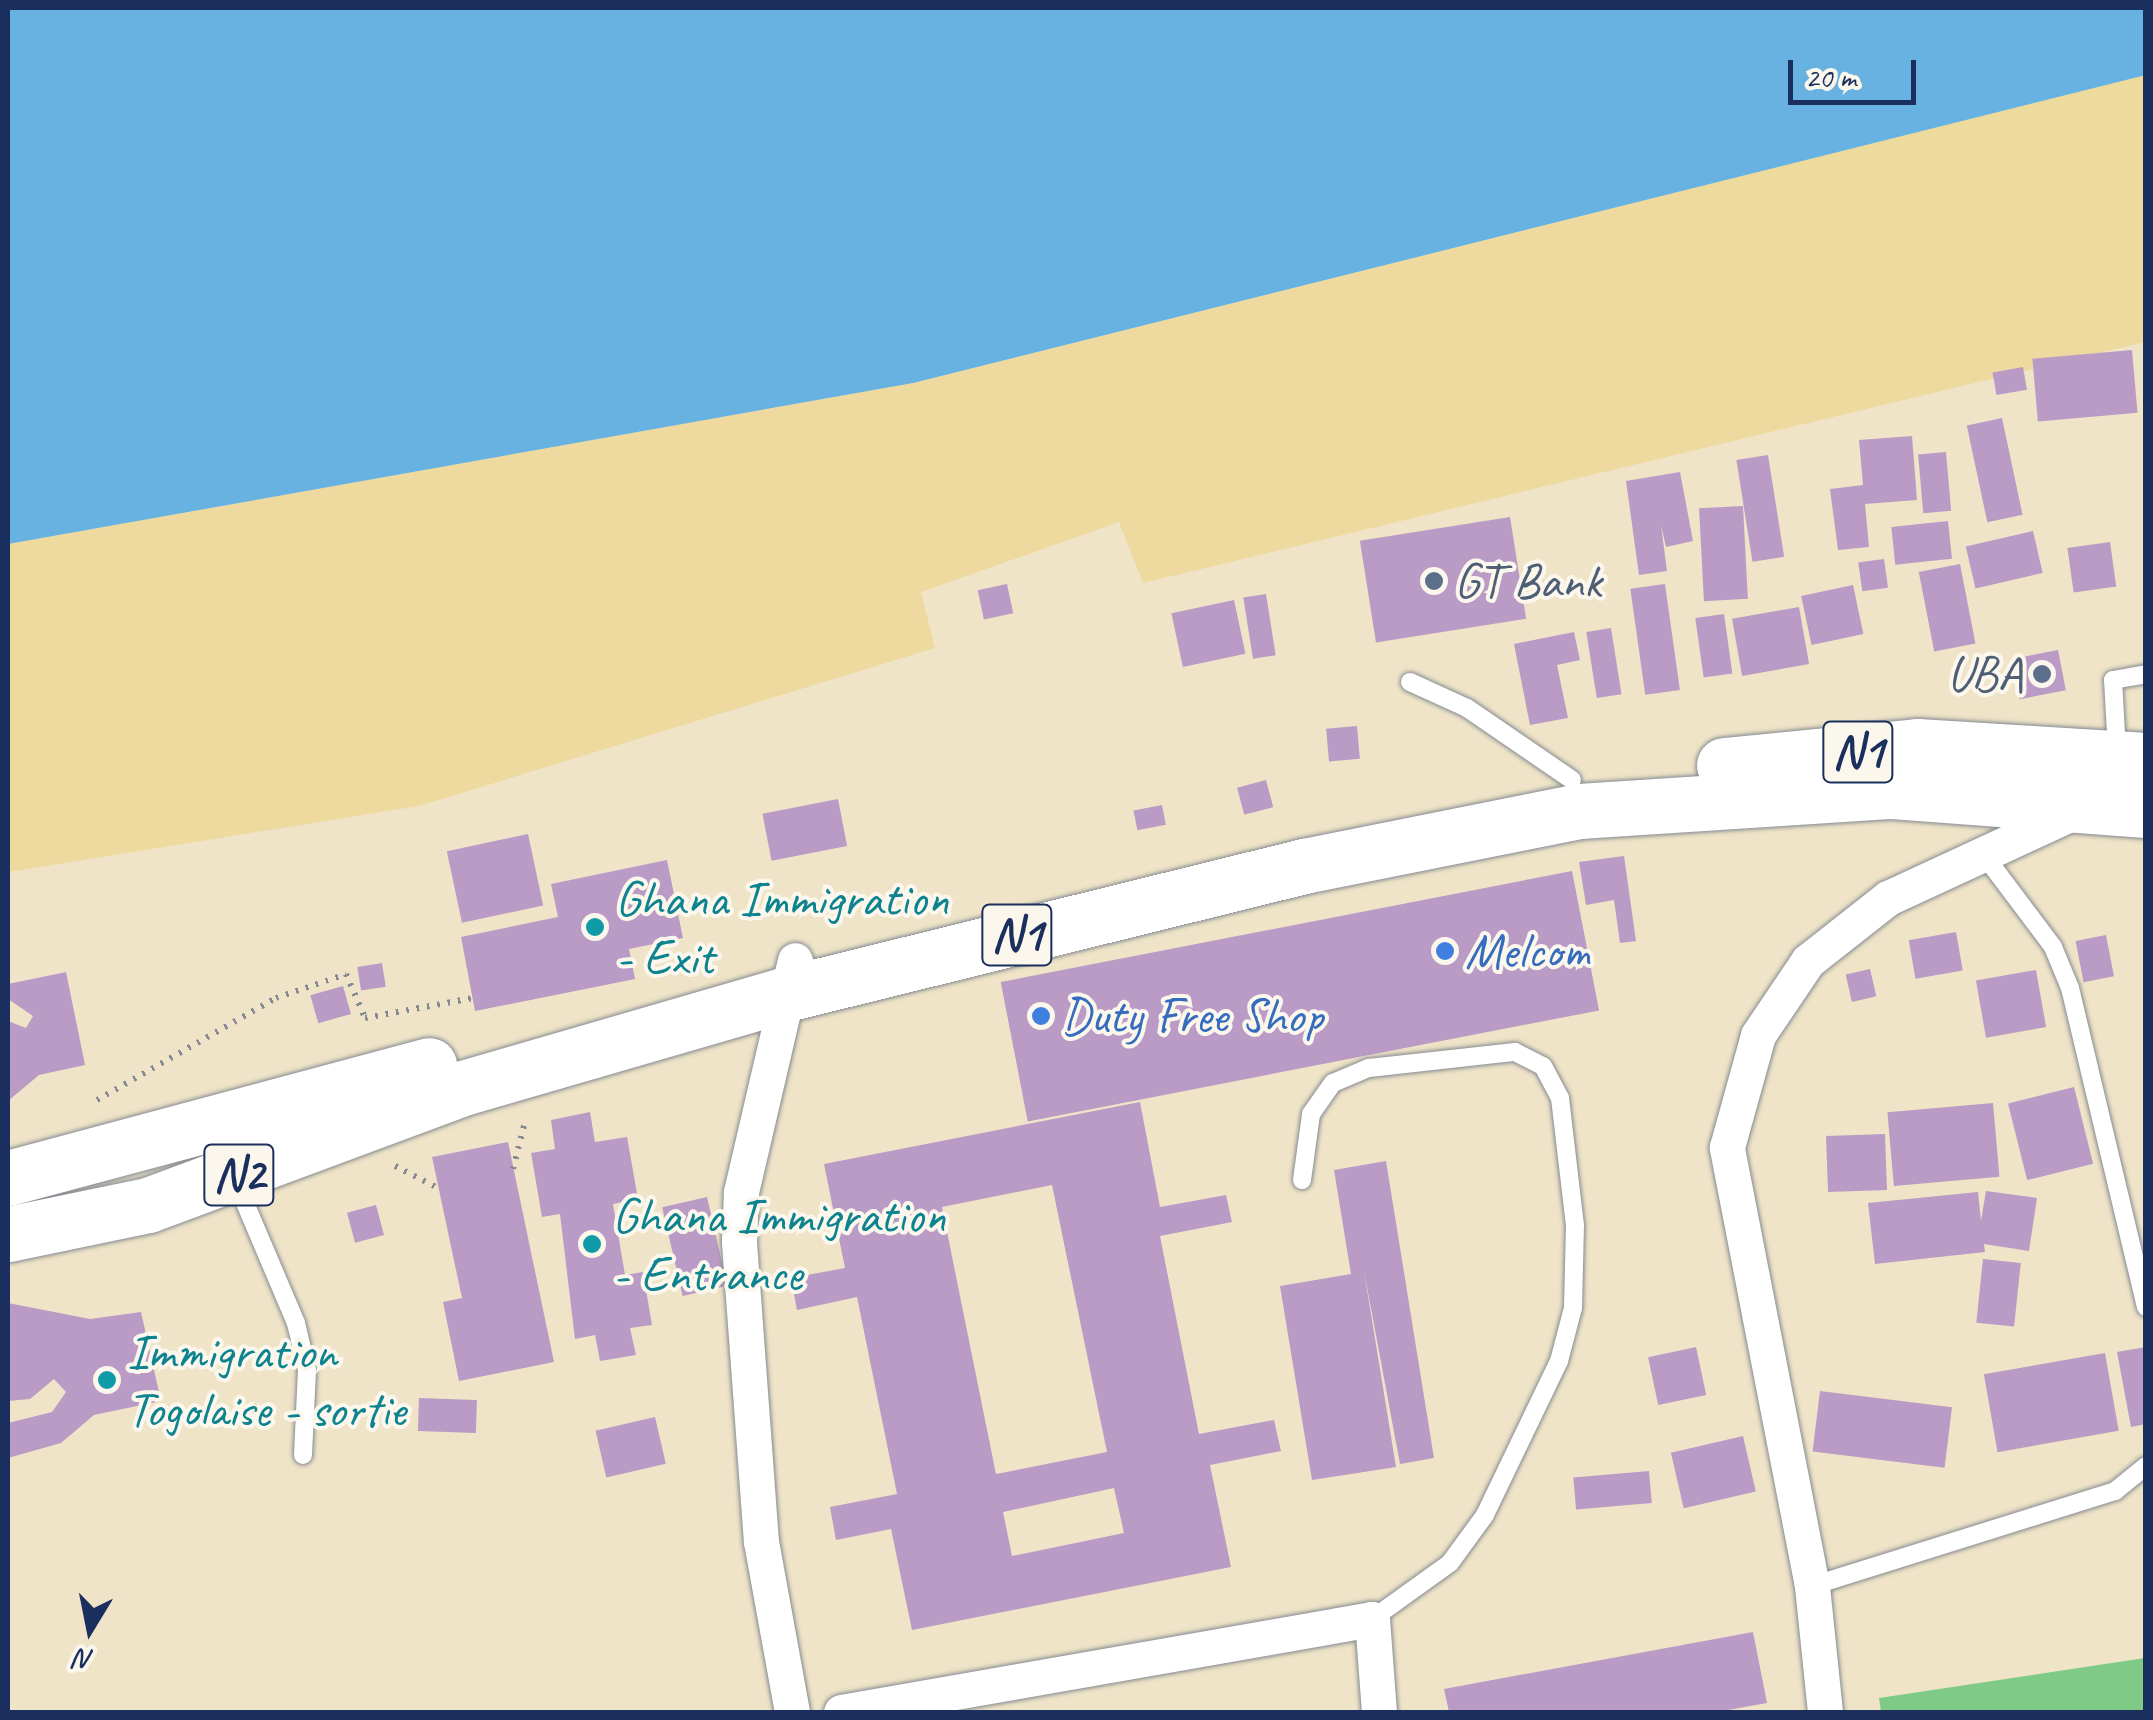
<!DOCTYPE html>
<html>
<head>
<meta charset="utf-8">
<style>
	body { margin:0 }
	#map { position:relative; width:2153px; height:1720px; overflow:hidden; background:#efe4c7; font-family:Caveat,sans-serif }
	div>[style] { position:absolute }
	.green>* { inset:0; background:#80ca87 }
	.sand>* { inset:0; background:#eeda9e }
	.water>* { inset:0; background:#67b2e0 }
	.building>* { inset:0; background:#ba9bc5; transform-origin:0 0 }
	.path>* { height:6px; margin-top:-3px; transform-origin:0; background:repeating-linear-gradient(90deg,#858a92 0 2.5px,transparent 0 10.5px) }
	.roads { filter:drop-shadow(0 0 2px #858a92) drop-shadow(0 0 2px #858a92) }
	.lane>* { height:18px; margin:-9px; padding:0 9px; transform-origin:9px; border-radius:9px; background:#fff }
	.street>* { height:35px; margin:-17.5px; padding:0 17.5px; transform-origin:17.5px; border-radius:17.5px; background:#fff }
	.highway>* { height:55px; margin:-27.5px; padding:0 27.5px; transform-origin:27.5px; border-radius:27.5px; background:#fff }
	.dots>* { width:28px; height:28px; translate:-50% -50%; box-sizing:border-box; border:5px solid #fbf7ec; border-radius:50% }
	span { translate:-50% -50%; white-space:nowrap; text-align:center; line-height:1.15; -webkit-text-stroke:8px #fbf7ec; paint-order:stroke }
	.shield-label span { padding:2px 8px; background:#fbf7ec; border:2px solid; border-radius:8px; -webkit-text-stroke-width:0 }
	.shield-label { font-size:48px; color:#1b2f5e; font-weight:700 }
	.service-label { font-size:50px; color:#4e5e75 }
	.left { translate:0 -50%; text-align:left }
	.right { translate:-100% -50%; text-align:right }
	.culture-label { font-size:50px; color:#0d838f }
	.shop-label { font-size:50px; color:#366cbe }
	.frame { position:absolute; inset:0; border:10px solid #1b2f5e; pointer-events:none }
	.north { position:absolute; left:40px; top:1580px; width:100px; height:100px; -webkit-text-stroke:8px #fbf7ec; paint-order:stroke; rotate:190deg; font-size:28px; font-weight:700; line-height:40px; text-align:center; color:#1b2f5e }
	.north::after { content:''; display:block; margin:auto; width:35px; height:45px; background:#1b2f5e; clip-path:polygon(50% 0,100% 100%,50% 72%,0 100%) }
	.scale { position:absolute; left:1788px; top:60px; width:128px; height:45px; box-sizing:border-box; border:5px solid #1b2f5e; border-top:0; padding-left:12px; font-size:30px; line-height:35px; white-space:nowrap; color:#1b2f5e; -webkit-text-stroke:8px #fbf7ec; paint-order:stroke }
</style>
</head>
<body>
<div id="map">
	<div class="green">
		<div style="clip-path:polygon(2145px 1658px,2145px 1712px,1881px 1712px,1879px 1698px)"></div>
	</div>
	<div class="sand">
		<div style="clip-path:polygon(2145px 75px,2145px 342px,1143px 583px,1119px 522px,921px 592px,935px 648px,419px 806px,8px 872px,8px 544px,913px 383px)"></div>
	</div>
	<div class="water">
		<div style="clip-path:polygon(8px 8px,2145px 8px,2146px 75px,913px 383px,8px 544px)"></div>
	</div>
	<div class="building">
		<div style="left:2132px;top:350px;width:63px;height:100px;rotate:85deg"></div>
		<div style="left:2023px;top:367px;width:23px;height:31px;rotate:80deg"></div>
		<div style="left:2002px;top:418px;width:99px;height:36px;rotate:78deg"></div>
		<div style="clip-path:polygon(1912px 436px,1917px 500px,1865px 504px,1869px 547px,1838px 550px,1830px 489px,1863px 485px,1859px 440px)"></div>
		<div style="left:1946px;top:452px;width:59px;height:28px;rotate:85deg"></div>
		<div style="left:1768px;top:455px;width:103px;height:32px;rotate:81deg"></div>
		<div style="clip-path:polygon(1680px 472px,1693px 541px,1666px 547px,1661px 525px,1667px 571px,1639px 575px,1626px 481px)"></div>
		<div style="left:1743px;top:506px;width:93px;height:44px;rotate:87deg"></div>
		<div style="left:1510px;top:517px;width:103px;height:152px;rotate:81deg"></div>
		<div style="left:1948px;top:521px;width:38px;height:57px;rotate:84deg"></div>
		<div style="left:2033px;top:531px;width:43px;height:69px;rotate:77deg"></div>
		<div style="left:2110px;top:542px;width:45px;height:43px;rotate:82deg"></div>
		<div style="left:1884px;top:559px;width:29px;height:26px;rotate:82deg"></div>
		<div style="left:1960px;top:564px;width:81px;height:42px;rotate:79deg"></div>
		<div style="left:1007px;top:584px;width:30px;height:30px;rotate:78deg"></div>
		<div style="left:1665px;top:584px;width:107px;height:35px;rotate:82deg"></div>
		<div style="left:1853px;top:585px;width:50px;height:53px;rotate:78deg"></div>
		<div style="left:1266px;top:594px;width:62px;height:23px;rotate:81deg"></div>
		<div style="left:1234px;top:600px;width:55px;height:64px;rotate:78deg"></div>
		<div style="left:1799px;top:607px;width:58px;height:68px;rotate:80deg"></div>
		<div style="left:1724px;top:614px;width:60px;height:29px;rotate:82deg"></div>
		<div style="left:1611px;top:628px;width:67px;height:25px;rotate:81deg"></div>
		<div style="clip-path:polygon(1574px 632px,1580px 660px,1557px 665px,1568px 718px,1530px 725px,1514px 644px)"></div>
		<div style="left:2058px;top:650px;width:41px;height:47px;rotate:79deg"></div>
		<div style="left:1357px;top:726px;width:33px;height:31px;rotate:85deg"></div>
		<div style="left:1266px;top:780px;width:28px;height:30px;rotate:75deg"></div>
		<div style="left:838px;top:799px;width:48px;height:77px;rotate:79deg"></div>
		<div style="left:1162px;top:805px;width:20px;height:29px;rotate:79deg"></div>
		<div style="left:528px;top:834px;width:73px;height:83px;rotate:78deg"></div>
		<div style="clip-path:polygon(1624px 856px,1636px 941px,1620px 943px,1614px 900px,1586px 905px,1579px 862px)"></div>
		<div style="clip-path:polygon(667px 860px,683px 938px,629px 949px,635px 979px,475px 1011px,461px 937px,558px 917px,551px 884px)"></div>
		<div style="left:1572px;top:871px;width:142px;height:582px;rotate:79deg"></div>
		<div style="left:1956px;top:932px;width:39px;height:48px;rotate:80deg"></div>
		<div style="left:2106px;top:935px;width:42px;height:31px;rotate:79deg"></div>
		<div style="left:382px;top:963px;width:24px;height:25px;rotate:81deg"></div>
		<div style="left:1870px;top:969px;width:28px;height:25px;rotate:77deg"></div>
		<div style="left:2036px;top:970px;width:58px;height:61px;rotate:80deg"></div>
		<div style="clip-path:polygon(66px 972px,85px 1065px,39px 1075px,8px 1101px,8px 1021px,26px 1028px,33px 1016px,8px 999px,8px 984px)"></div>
		<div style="left:343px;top:986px;width:29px;height:34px;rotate:74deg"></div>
		<div style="left:2074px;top:1087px;width:79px;height:68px;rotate:76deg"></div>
		<div style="clip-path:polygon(evenodd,1140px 1102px,1160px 1207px,1226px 1195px,1232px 1222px,1160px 1236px,1199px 1434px,1274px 1420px,1281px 1451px,1210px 1465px,1231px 1567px,912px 1630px,891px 1529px,836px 1540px,830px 1507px,897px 1494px,857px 1297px,797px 1310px,791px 1278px,845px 1268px,824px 1164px,1140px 1102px,1052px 1185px,1107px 1452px,996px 1474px,942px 1207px,1052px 1185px,1140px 1102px,1114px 1488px,1124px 1533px,1012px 1556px,1003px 1512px,1114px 1488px)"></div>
		<div style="left:1993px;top:1103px;width:74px;height:106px;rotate:85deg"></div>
		<div style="clip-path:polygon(590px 1112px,595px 1142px,627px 1137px,638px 1199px,613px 1204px,625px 1275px,643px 1272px,652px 1325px,630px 1328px,636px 1355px,600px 1361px,595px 1335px,575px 1339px,560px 1214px,542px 1217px,531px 1153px,555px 1149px,551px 1120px)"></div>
		<div style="left:1885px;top:1134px;width:56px;height:59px;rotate:88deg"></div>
		<div style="clip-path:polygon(508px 1142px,554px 1362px,459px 1381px,443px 1302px,462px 1298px,432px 1157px)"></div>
		<div style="clip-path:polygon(1386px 1161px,1434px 1458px,1400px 1464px,1364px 1271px,1396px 1467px,1312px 1480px,1280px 1286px,1351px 1274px,1334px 1170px)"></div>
		<div style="clip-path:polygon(1986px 1191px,2037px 1198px,2029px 1251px,1984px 1244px,1985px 1252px,1875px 1264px,1868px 1203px,1978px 1192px,1981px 1221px)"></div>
		<div style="left:707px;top:1197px;width:91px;height:46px;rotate:77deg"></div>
		<div style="left:376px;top:1205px;width:31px;height:30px;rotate:75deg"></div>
		<div style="left:1983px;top:1259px;width:38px;height:64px;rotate:6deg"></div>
		<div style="clip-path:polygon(8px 1303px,90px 1319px,141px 1312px,161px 1401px,94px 1415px,61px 1443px,8px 1458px,8px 1423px,52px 1412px,66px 1392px,54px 1379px,30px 1399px,8px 1401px)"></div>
		<div style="left:1696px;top:1347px;width:49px;height:49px;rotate:78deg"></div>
		<div style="clip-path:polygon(2146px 1347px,2146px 1424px,2131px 1427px,2117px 1352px)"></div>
		<div style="left:2105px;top:1353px;width:79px;height:123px;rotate:80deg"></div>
		<div style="left:1820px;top:1391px;width:133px;height:61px;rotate:7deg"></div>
		<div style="left:419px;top:1398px;width:58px;height:33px;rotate:2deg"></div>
		<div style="left:655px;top:1417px;width:48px;height:61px;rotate:77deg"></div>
		<div style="left:1743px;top:1436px;width:57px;height:74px;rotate:77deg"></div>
		<div style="left:1649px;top:1471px;width:32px;height:76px;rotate:85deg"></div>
		<div style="clip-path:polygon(1753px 1632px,1767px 1703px,1717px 1712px,1449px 1712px,1444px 1689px)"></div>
	</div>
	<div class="path">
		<div style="left:97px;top:1100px;width:206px;rotate:-29.7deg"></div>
		<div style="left:276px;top:998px;width:74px;rotate:-18.9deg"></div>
		<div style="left:346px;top:974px;width:48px;rotate:66.6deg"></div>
		<div style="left:365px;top:1018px;width:110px;rotate:-10.5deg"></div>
		<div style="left:395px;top:1166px;width:48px;rotate:27.1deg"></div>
		<div style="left:513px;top:1169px;width:49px;rotate:-75.7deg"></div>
	</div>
	<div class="roads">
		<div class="lane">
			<div style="left:1410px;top:682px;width:63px;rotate:24.5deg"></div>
			<div style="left:1467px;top:708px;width:127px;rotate:34.4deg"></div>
			<div style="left:2117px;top:751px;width:71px;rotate:-93.2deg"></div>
			<div style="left:2113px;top:680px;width:34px;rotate:-10deg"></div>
			<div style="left:1987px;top:859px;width:110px;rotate:53.1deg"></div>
			<div style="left:2053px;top:947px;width:44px;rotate:67.5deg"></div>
			<div style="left:2070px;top:988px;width:328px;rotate:76.6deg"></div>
			<div style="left:234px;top:1177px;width:159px;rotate:67deg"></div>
			<div style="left:296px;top:1323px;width:48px;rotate:76.8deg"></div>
			<div style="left:307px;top:1370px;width:85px;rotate:92.7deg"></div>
			<div style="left:1302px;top:1180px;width:67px;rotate:-82.2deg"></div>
			<div style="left:1311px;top:1114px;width:38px;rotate:-55deg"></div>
			<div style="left:1333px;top:1083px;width:39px;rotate:-23deg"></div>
			<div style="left:1369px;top:1068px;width:147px;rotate:-6.3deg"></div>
			<div style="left:1515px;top:1052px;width:31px;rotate:27deg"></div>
			<div style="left:1543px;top:1066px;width:36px;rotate:62deg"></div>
			<div style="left:1560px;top:1098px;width:128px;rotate:83.3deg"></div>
			<div style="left:1575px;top:1225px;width:83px;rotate:91.4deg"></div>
			<div style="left:1573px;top:1308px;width:55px;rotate:104.8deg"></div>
			<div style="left:1559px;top:1361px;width:171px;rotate:115.7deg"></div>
			<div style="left:1485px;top:1515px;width:59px;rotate:126.1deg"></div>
			<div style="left:1450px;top:1563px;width:96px;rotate:144.3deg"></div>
			<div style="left:1812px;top:1586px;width:318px;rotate:-17.4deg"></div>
			<div style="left:2115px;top:1491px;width:40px;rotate:-39deg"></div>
		</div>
		<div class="street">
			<div style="left:792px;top:1712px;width:173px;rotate:-100.3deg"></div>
			<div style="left:761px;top:1542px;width:302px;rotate:-94.2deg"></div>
			<div style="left:739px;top:1241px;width:49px;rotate:-87.7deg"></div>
			<div style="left:741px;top:1192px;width:238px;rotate:-76.9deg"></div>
			<div style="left:841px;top:1712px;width:539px;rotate:-9.93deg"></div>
			<div style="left:1372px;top:1619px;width:93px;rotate:85.7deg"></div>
			<div style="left:1825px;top:1712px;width:127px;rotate:-95.9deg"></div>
			<div style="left:1812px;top:1586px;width:447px;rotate:-101deg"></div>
			<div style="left:1727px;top:1147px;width:116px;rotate:-74.5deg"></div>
			<div style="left:1758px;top:1035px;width:89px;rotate:-56deg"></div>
			<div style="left:1808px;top:961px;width:102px;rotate:-38.2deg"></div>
			<div style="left:1888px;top:898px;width:217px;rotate:-24.8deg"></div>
		</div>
		<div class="highway">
			<div style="left:1724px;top:765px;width:194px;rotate:-5.6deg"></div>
			<div style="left:1917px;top:746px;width:229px;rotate:3.5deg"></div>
			<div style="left:8px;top:1178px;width:436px;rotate:-15deg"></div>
			<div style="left:8px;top:1234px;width:143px;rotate:-11.7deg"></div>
			<div style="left:148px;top:1205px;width:336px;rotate:-20.4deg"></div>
			<div style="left:463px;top:1088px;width:336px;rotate:-16.2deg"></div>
			<div style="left:786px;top:994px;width:534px;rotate:-13.88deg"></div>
			<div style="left:1304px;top:866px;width:280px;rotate:-11.3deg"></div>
			<div style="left:1579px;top:811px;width:314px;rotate:-3.7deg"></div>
			<div style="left:1892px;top:791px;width:255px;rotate:4.3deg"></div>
		</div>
	</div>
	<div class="dots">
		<div style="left:1434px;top:581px;background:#5c6f8a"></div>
		<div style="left:2042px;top:674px;background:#5c6f8a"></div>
		<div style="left:595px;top:927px;background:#0f9aa8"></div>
		<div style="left:1445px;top:951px;background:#3f7fe0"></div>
		<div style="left:1041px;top:1016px;background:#3f7fe0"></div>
		<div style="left:592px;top:1244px;background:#0f9aa8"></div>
		<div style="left:107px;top:1380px;background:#0f9aa8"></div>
	</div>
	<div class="shield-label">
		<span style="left:1858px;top:752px">N1</span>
		<span style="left:1017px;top:935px">N1</span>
		<span style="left:239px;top:1175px">N2</span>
	</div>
	<div class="service-label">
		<span class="left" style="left:1454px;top:581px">GT Bank</span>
		<span class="right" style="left:2022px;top:674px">UBA</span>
	</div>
	<div class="culture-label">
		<span class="left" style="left:615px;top:927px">Ghana Immigration<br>- Exit</span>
		<span class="left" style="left:612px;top:1244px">Ghana Immigration<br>- Entrance</span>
		<span class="left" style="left:127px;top:1380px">Immigration<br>Togolaise - sortie</span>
	</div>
	<div class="shop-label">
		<span class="left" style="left:1465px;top:951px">Melcom</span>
		<span class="left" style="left:1061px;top:1016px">Duty Free Shop</span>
	</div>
	<div class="frame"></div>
	<div class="north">N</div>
	<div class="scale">20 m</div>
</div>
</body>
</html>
